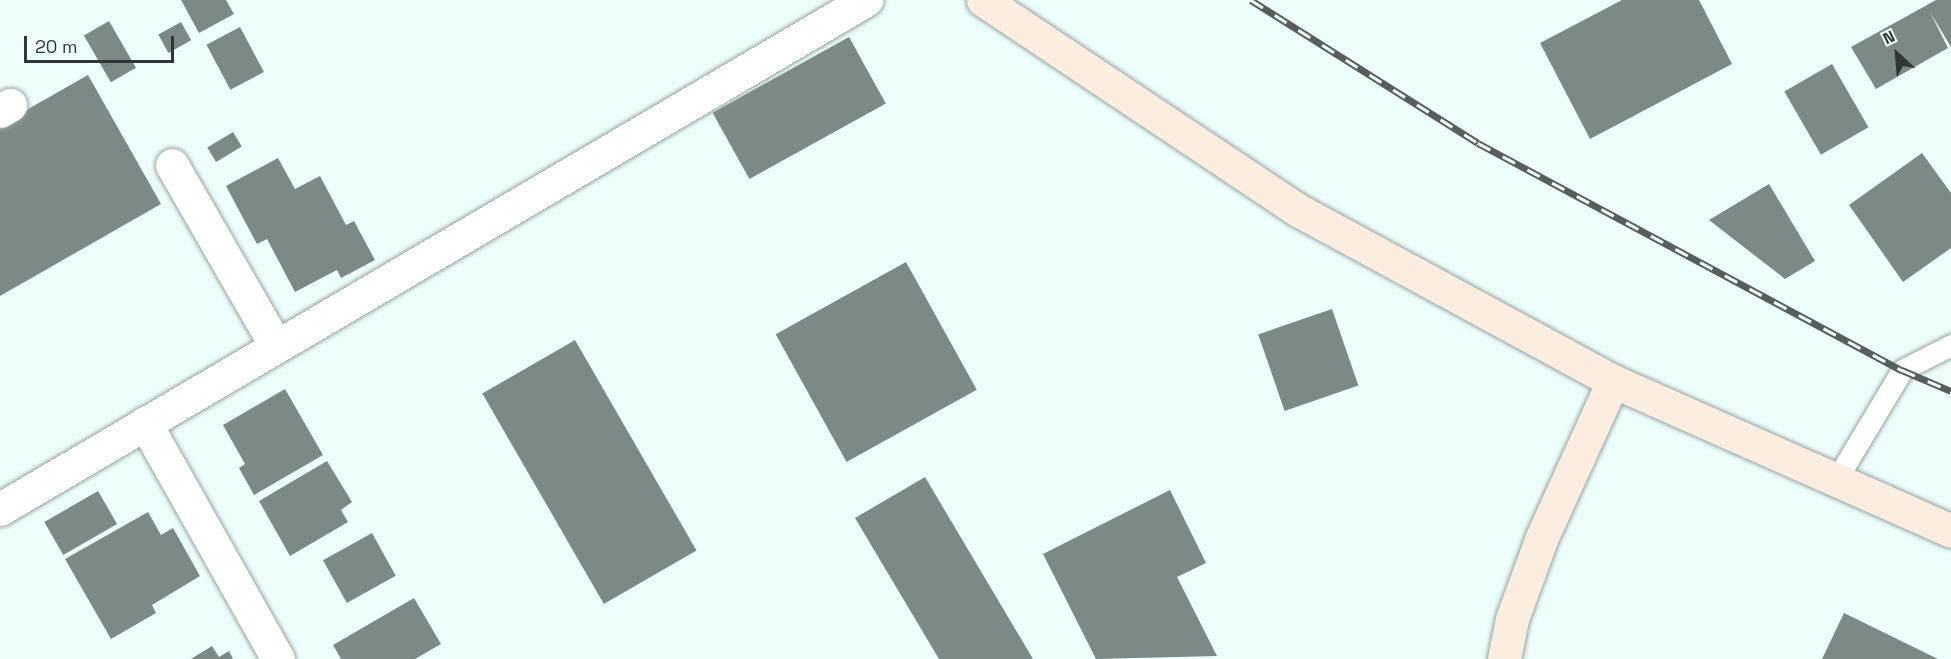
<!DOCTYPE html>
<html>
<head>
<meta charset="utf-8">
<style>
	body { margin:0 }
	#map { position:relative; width:1951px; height:659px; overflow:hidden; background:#eefefc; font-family:"Space Grotesk",sans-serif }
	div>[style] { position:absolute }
	.building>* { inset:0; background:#7b8a88; transform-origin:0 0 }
	.roads { filter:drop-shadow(0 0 2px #95a4a2) drop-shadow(0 0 2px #95a4a2) }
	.lane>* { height:21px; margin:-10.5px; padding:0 10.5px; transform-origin:10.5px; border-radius:10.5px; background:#fff }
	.street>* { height:33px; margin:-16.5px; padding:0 16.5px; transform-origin:16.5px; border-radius:16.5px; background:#fff }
	.secondary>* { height:33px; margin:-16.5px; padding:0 16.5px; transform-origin:16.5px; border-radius:16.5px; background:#fcede1 }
	.rail>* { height:7px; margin-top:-3.5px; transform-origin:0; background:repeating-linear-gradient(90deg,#eefefc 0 14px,#575f5e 0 28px); box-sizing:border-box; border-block:2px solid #575f5e }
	span { translate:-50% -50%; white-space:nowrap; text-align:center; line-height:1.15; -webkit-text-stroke:6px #eefefc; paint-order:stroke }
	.north { position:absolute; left:1867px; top:24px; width:60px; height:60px; -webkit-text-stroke:4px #eefefc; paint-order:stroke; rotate:334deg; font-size:16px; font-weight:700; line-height:24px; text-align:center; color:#2f3635 }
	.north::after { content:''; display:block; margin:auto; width:21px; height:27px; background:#2f3635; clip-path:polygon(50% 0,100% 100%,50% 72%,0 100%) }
	.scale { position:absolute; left:24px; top:36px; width:150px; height:27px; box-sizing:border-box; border:3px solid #2f3635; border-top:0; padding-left:8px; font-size:18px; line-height:21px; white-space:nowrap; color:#2f3635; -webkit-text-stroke:4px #eefefc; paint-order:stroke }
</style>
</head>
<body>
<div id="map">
	<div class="building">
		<div style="clip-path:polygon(181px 0,226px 0,234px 14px,199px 33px)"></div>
		<div style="clip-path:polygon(1622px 0,1699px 0,1732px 64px,1590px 139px,1540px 43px)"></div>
		<div style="clip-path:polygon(1936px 0,1951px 0,1951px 47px,1930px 12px,1948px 48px,1876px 89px,1851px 47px)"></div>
		<div style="left:109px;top:21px;width:54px;height:29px;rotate:60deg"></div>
		<div style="left:181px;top:22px;width:21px;height:26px;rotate:61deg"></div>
		<div style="left:240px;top:27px;width:51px;height:38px;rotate:62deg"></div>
		<div style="left:849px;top:37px;width:76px;height:156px;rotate:61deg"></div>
		<div style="left:1832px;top:64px;width:73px;height:55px;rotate:60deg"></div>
		<div style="clip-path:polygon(88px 75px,161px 204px,0 296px,0 125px)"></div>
		<div style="left:233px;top:132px;width:17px;height:30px;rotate:59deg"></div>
		<div style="clip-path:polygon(1922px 153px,1951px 193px,1951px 248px,1903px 282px,1849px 205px)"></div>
		<div style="clip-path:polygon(278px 158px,295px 189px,320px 176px,346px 225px,354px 221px,375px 260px,341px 278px,337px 270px,295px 292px,267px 239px,257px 244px,226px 186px)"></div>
		<div style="clip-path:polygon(1769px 184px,1815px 261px,1785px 279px,1709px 220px)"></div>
		<div style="left:906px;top:262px;width:146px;height:149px;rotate:61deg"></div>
		<div style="left:1332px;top:309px;width:81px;height:78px;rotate:71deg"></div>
		<div style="left:575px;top:340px;width:243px;height:107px;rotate:60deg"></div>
		<div style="clip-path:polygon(285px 389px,323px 455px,254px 495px,239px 468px,245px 464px,223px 425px)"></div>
		<div style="clip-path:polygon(327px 461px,352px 502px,341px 510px,348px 522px,290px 556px,259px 501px)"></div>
		<div style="clip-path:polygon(925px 477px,1033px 659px,939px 659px,855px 518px)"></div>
		<div style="clip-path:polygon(1170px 490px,1206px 563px,1177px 577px,1217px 656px,1096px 659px,1043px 554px)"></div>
		<div style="left:98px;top:491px;width:38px;height:62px;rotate:60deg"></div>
		<div style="clip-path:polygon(148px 512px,161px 535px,173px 528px,200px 576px,152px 605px,156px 613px,111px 639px,65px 559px)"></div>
		<div style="left:372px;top:533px;width:49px;height:56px;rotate:61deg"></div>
		<div style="clip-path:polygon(414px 598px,441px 644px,415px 659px,341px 659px,333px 645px)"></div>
		<div style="clip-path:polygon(1844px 613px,1938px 659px,1822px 659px)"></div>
		<div style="clip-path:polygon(212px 646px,219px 657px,229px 651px,233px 659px,191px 659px)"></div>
	</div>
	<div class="roads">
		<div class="lane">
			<div style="left:1836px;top:480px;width:128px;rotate:-59deg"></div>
			<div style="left:1902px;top:370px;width:55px;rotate:-27deg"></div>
		</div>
		<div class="street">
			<div style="left:0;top:111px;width:12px;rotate:-31deg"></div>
			<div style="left:172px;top:165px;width:209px;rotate:60.1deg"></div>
			<div style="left:145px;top:423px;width:271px;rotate:60.6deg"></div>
			<div style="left:0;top:509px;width:1005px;rotate:-30.45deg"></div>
		</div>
		<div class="secondary">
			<div style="left:983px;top:0;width:379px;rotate:33.7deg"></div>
			<div style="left:1298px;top:210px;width:358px;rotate:28.5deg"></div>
			<div style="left:1613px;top:381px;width:370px;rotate:23.9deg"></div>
			<div style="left:1504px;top:659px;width:41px;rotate:-78.7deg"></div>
			<div style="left:1512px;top:619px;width:87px;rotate:-69.9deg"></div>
			<div style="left:1542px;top:537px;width:171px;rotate:-65.5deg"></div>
		</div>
	</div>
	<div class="rail">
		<div style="left:1251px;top:0;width:268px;rotate:32.2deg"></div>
		<div style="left:1478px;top:143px;width:481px;rotate:28.2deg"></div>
		<div style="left:1902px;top:370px;width:53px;rotate:23.2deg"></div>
	</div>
	<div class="north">N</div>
	<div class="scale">20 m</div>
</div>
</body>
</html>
